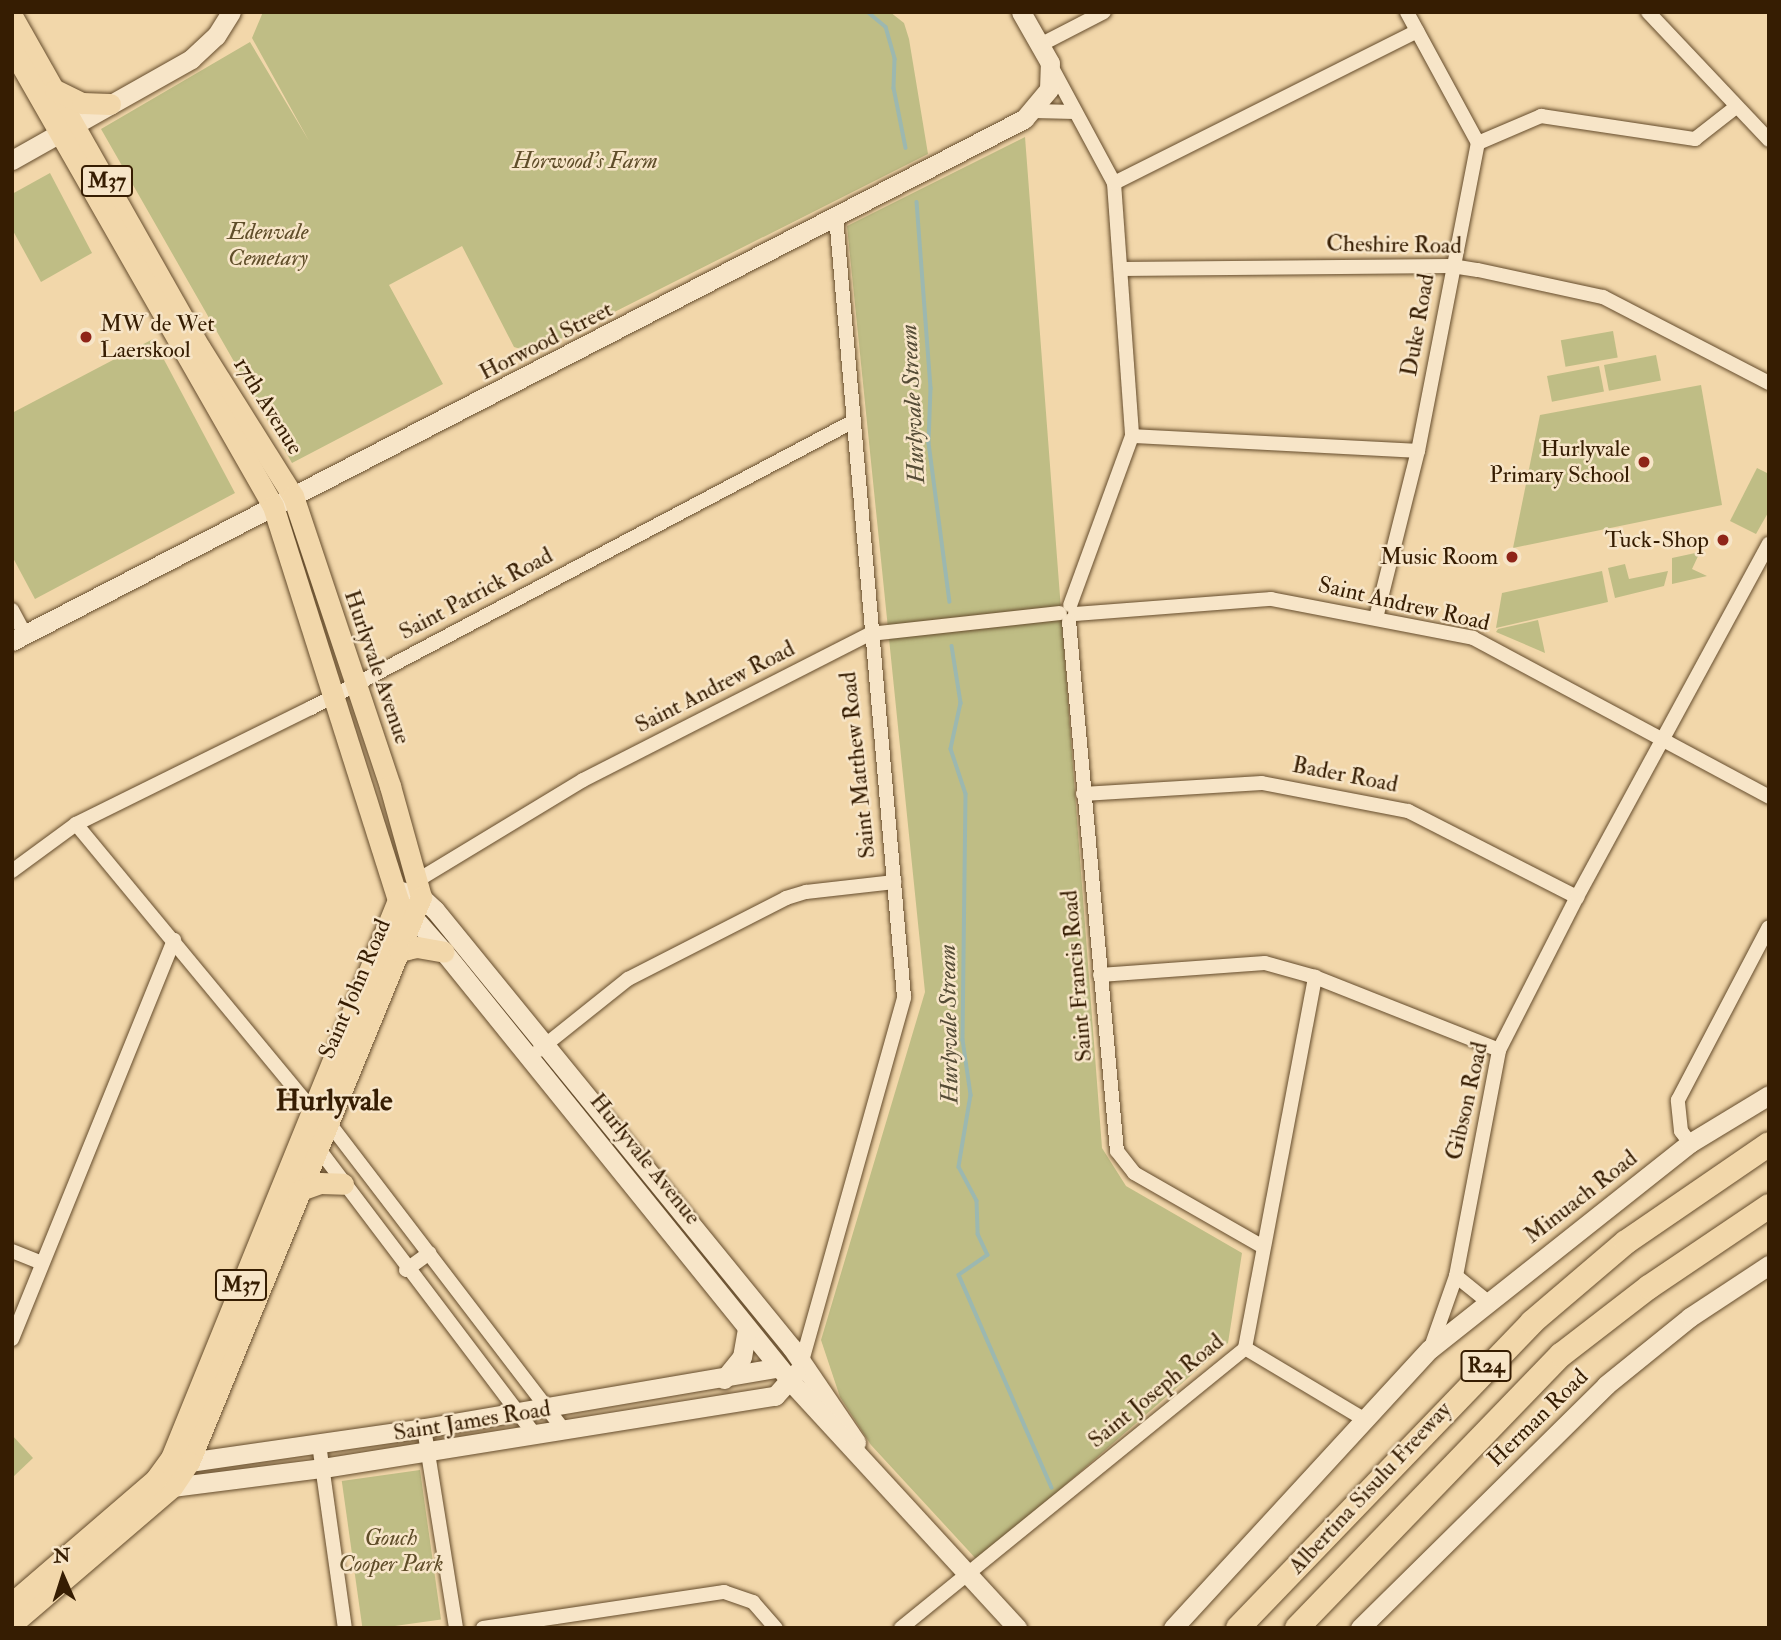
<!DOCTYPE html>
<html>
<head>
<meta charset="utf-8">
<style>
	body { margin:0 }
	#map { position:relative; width:1781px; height:1640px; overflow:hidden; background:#f2d7aa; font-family:"IM FELL Double Pica",serif }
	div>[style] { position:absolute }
	.green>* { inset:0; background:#bfbd85; transform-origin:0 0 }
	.stream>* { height:3.5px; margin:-1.75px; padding:0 1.75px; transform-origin:1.75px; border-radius:1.75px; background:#9cb8b0 }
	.roads { filter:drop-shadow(0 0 2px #654c2c) drop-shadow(0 0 2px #654c2c) }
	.street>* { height:14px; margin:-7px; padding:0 7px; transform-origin:7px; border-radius:7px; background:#f7e5c8 }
	.secondary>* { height:19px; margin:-9.5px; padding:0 9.5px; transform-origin:9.5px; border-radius:9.5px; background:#f7e5c8 }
	.primary>* { height:21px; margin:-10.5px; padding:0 10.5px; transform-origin:10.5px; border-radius:10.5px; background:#f2d7aa }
	.highway>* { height:24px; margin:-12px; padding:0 12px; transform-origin:12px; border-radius:12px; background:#f2d7aa }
	.dots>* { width:19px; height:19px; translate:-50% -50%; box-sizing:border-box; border:4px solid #f7e5c8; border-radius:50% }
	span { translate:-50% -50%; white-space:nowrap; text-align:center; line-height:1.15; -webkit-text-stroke:5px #f7e5c8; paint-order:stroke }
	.shield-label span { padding:2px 5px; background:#f7e5c8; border:2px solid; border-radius:5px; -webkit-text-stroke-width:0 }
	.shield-label { font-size:21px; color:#361d02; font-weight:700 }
	.park-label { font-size:23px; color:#5f4d29; font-style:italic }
	.street-label { font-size:23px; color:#361d02 }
	.poi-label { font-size:23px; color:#361d02 }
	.left { translate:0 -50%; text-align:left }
	.right { translate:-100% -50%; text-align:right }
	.water-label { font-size:24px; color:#554c36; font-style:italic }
	.district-label { font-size:30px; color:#361d02; font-weight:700 }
	.frame { position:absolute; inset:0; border:14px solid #361d02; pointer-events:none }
	.north { position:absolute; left:28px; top:1542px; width:70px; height:70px; -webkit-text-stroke:5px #f7e5c8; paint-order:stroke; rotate:357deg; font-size:19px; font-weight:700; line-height:28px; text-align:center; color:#361d02 }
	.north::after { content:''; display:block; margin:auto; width:24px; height:32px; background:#361d02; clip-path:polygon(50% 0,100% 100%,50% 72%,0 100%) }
</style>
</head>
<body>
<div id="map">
	<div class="green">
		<div style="clip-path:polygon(263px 12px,890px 12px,904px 23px,909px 39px,928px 154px,533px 353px,514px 347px,462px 246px,389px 285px,443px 384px,292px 463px,101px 129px,250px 42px,309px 141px,252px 38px)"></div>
		<div style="clip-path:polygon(1025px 137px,1102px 1148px,1126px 1186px,1242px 1253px,1228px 1343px,978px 1561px,871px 1445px,840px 1397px,821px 1340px,925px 992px,847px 226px)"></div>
		<div style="clip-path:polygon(50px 173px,92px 253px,41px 282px,12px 229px,12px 194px)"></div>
		<div style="left:1613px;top:331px;width:27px;height:53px;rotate:80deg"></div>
		<div style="clip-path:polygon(153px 339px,235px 493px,35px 599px,12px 556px,12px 413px)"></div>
		<div style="left:1656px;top:355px;width:26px;height:53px;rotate:79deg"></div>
		<div style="left:1599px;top:366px;width:26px;height:53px;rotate:79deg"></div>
		<div style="clip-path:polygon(1701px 385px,1722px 505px,1513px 548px,1540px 415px)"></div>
		<div style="clip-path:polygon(1757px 468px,1769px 474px,1769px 511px,1756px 534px,1730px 521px)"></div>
		<div style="clip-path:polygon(1700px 552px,1692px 569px,1707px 576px,1672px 584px,1672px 558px)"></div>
		<div style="clip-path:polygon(1625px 564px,1629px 579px,1668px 571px,1664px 586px,1615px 598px,1608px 568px)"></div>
		<div style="clip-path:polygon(1602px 571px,1608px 602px,1496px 628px,1502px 593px)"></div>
		<div style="clip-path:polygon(1538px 620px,1545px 653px,1496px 632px,1498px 629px)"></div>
		<div style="clip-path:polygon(12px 1435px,33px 1458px,12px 1478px)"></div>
		<div style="left:420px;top:1470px;width:151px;height:79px;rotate:82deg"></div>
	</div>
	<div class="stream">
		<div style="left:868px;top:12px;width:23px;rotate:40deg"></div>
		<div style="left:886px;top:27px;width:33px;rotate:74deg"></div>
		<div style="left:895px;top:59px;width:29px;rotate:92deg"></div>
		<div style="left:894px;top:88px;width:61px;rotate:78.7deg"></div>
		<div style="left:917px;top:202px;width:187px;rotate:85.7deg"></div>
		<div style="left:931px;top:388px;width:55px;rotate:92.1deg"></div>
		<div style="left:929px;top:443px;width:160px;rotate:82.5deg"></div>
		<div style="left:952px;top:646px;width:58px;rotate:81deg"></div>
		<div style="left:961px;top:703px;width:47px;rotate:102.3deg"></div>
		<div style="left:951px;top:749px;width:47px;rotate:71.6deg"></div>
		<div style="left:966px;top:794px;width:246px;rotate:90.7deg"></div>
		<div style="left:963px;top:1040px;width:56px;rotate:81.7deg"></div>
		<div style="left:971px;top:1095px;width:73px;rotate:99.5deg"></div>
		<div style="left:959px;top:1167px;width:38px;rotate:62deg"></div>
		<div style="left:977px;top:1201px;width:33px;rotate:88deg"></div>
		<div style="left:978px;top:1234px;width:23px;rotate:65deg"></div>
		<div style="left:988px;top:1255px;width:35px;rotate:145deg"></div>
		<div style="left:959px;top:1275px;width:232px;rotate:66.4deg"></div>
	</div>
	<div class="roads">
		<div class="street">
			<div style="left:1648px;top:12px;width:176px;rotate:46.6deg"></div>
			<div style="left:1040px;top:45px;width:72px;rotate:-27.3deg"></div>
			<div style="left:1050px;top:64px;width:135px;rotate:61.7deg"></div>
			<div style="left:1114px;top:183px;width:254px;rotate:85.9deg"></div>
			<div style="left:1132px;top:436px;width:180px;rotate:110.1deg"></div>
			<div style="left:1034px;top:111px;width:41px;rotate:1.4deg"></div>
			<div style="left:1478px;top:143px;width:69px;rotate:-23.2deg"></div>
			<div style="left:1541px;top:116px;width:156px;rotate:8.5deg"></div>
			<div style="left:1695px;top:139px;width:52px;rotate:-38deg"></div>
			<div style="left:1114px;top:183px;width:339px;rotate:-26.6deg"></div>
			<div style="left:1121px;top:269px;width:331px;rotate:-0.5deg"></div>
			<div style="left:1452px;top:266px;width:26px;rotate:9deg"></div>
			<div style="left:1478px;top:270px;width:128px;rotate:12.2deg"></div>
			<div style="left:1603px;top:297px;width:187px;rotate:27.4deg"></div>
			<div style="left:1132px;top:436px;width:286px;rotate:3deg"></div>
			<div style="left:12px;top:610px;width:27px;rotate:62deg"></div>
			<div style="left:1075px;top:614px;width:197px;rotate:-4.4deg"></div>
			<div style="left:1271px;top:599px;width:206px;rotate:10.9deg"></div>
			<div style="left:1473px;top:638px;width:336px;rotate:28.2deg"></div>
			<div style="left:1376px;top:618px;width:172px;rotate:-75.9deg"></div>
			<div style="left:1418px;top:451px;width:314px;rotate:-79deg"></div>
			<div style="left:1478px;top:143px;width:149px;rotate:-118.5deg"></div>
			<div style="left:1069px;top:621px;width:532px;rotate:84.83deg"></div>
			<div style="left:1117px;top:1151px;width:28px;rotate:52deg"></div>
			<div style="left:1134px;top:1173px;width:149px;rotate:29.8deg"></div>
			<div style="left:1083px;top:794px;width:179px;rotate:-3.5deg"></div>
			<div style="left:1262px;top:783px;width:149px;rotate:10.9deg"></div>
			<div style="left:1408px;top:811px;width:190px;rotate:27deg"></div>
			<div style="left:76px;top:824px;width:369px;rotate:50.4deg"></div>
			<div style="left:12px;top:871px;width:79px;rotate:-36.3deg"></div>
			<div style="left:76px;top:824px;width:262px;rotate:-26.3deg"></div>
			<div style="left:311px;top:708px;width:614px;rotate:-27.86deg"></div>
			<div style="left:418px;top:880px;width:193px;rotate:-31.2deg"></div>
			<div style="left:583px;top:780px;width:322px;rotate:-27deg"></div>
			<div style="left:870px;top:634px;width:191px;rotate:-6.3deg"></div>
			<div style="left:1100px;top:975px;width:165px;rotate:-4.2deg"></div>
			<div style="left:1265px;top:963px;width:52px;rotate:15.6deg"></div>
			<div style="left:1315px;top:977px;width:198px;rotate:21.6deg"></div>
			<div style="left:539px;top:1050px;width:114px;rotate:-38.6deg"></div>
			<div style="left:628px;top:979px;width:178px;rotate:-27.1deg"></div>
			<div style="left:786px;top:898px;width:21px;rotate:-17deg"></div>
			<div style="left:806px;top:892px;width:89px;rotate:-6.5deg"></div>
			<div style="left:326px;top:1119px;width:394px;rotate:52.6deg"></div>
			<div style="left:1690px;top:1143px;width:15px;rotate:-127deg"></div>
			<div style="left:1681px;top:1131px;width:31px;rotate:-96deg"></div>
			<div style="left:1678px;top:1100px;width:195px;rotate:-62.3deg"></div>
			<div style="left:315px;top:1144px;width:366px;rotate:52.9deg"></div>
			<div style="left:12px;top:1251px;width:31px;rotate:22deg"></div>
			<div style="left:406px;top:1270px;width:29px;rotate:-36deg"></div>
			<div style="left:1456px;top:1276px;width:40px;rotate:39deg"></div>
			<div style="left:12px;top:1339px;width:431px;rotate:-67.9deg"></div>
			<div style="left:1431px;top:1347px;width:75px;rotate:-70.6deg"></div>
			<div style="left:1456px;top:1276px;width:230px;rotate:-79.2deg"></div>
			<div style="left:1499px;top:1050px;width:172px;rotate:-63deg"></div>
			<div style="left:1577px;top:897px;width:402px;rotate:-61.5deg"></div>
			<div style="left:1245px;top:1348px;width:142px;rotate:30.9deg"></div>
			<div style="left:802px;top:1361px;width:378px;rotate:-74.3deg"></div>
			<div style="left:904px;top:997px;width:783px;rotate:-94.98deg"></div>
			<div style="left:424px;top:1428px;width:203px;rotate:80.9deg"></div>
			<div style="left:319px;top:1444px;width:186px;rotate:82deg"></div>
			<div style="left:483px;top:1628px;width:244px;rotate:-8.5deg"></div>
			<div style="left:724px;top:1592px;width:31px;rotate:19deg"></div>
			<div style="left:753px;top:1602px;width:35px;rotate:49deg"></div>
			<div style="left:901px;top:1628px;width:444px;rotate:-39.1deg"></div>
			<div style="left:1245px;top:1348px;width:378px;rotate:-79.3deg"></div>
		</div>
		<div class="secondary">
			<div style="left:12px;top:160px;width:206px;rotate:-29.4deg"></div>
			<div style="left:191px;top:59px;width:34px;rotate:-43deg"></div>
			<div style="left:216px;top:36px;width:28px;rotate:-58deg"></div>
			<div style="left:12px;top:641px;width:1139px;rotate:-27.29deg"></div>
			<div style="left:1024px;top:119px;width:39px;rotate:-50deg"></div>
			<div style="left:1049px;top:89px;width:26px;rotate:-88deg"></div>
			<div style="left:1050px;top:63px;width:59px;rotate:-119.6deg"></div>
			<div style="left:398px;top:890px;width:24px;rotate:17deg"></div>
			<div style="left:421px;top:897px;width:19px;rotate:43deg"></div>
			<div style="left:435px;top:910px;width:565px;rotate:50.82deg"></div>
			<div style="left:792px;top:1348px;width:114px;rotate:55.8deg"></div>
			<div style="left:398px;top:916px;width:16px;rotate:7deg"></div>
			<div style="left:414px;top:918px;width:45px;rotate:48.6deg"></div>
			<div style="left:444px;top:952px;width:554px;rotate:51.08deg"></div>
			<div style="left:792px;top:1383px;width:333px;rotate:47.4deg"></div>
			<div style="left:724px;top:1379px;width:28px;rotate:-51deg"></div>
			<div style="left:742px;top:1357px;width:28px;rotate:-80deg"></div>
			<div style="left:176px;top:1459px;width:13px;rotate:13deg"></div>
			<div style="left:189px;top:1462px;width:237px;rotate:-8.2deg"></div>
			<div style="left:424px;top:1428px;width:360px;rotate:-9.7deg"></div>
			<div style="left:163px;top:1482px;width:10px;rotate:29deg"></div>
			<div style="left:172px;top:1487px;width:152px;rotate:-7.2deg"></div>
			<div style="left:323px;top:1468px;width:458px;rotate:-9.1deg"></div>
			<div style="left:775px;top:1396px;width:31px;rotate:-48deg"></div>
			<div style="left:1173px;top:1628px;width:379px;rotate:-47.4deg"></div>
			<div style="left:1430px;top:1349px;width:332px;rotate:-38.4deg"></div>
			<div style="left:1690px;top:1143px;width:92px;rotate:-31.3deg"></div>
			<div style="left:1360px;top:1628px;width:346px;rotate:-44.6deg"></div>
			<div style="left:1606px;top:1385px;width:108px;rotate:-39deg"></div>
			<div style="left:1690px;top:1317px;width:95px;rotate:-33.4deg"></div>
		</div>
		<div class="primary">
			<div style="left:12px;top:16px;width:382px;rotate:60.5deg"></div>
			<div style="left:200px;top:348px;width:175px;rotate:57.9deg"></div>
			<div style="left:293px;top:496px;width:306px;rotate:71.5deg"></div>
			<div style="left:390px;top:786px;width:115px;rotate:74.4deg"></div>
			<div style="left:421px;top:897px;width:611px;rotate:112.32deg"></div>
			<div style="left:189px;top:1462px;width:30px;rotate:124deg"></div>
			<div style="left:172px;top:1487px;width:211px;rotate:139.4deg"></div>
			<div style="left:12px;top:49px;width:526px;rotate:60.27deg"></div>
			<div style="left:273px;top:506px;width:413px;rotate:72.4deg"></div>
			<div style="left:398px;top:900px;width:602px;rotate:112.14deg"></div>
			<div style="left:171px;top:1458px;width:26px;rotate:126deg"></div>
			<div style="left:156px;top:1479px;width:190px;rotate:139.3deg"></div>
			<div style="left:55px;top:90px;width:30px;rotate:26deg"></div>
			<div style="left:82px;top:103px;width:28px;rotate:2deg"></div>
			<div style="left:399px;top:951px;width:18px;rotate:-13deg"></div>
			<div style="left:417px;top:947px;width:27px;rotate:10deg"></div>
			<div style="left:298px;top:1191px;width:23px;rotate:-20deg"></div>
			<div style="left:320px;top:1183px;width:23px;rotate:2deg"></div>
		</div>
		<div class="highway">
			<div style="left:1238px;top:1628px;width:424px;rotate:-46.1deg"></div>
			<div style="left:1532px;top:1322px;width:123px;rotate:-40.4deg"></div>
			<div style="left:1626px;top:1242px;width:173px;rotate:-34.4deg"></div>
			<div style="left:1297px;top:1628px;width:380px;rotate:-46deg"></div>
			<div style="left:1561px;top:1355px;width:111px;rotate:-37.7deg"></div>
			<div style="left:1649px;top:1287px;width:145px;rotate:-34deg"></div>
		</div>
	</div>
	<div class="dots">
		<div style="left:86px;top:337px;background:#8f2418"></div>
		<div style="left:1644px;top:462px;background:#8f2418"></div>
		<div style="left:1723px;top:540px;background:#8f2418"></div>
		<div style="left:1512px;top:557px;background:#8f2418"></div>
	</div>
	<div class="shield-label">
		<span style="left:107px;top:181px">M37</span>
		<span style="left:241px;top:1285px">M37</span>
		<span style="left:1486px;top:1366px">R24</span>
	</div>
	<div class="park-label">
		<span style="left:585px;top:161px">Horwood's Farm</span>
		<span style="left:268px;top:245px">Edenvale<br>Cemetary</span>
		<span style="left:391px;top:1551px">Gouch<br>Cooper Park</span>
	</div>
	<div class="street-label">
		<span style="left:1394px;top:245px;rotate:1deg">Cheshire Road</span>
		<span style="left:1418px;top:325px;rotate:-80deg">Duke Road</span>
		<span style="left:546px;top:341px;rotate:-27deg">Horwood Street</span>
		<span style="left:268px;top:406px;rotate:58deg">17th Avenue</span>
		<span style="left:476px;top:594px;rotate:-28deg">Saint Patrick Road</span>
		<span style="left:1404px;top:604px;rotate:13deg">Saint Andrew Road</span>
		<span style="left:377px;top:667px;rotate:71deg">Hurlyvale Avenue</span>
		<span style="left:715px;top:687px;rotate:-27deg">Saint Andrew Road</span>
		<span style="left:858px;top:765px;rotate:-96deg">Saint Matthew Road</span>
		<span style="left:1345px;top:775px;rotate:11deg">Bader Road</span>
		<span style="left:1077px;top:976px;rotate:-95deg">Saint Francis Road</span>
		<span style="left:355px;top:989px;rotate:-67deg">Saint John Road</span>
		<span style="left:1467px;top:1101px;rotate:-77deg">Gibson Road</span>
		<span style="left:645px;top:1159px;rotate:51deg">Hurlyvale Avenue</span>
		<span style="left:1581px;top:1197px;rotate:-38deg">Minuach Road</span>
		<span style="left:1156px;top:1391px;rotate:-39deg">Saint Joseph Road</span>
		<span style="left:1538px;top:1418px;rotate:-44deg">Herman Road</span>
		<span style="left:472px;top:1421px;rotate:-9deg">Saint James Road</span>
		<span style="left:1370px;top:1488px;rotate:-47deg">Albertina Sisulu Freeway</span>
	</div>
	<div class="poi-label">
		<span class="left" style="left:100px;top:337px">MW de Wet<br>Laerskool</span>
		<span class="right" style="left:1630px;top:462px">Hurlyvale<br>Primary School</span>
		<span class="right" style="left:1709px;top:540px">Tuck-Shop</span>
		<span class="right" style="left:1498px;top:557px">Music Room</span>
	</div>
	<div class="water-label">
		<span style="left:913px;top:404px;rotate:-93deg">Hurlyvale Stream</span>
		<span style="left:949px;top:1024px;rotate:-91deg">Hurlyvale Stream</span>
	</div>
	<div class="district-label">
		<span style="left:334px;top:1101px">Hurlyvale</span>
	</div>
	<div class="frame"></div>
	<div class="north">N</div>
</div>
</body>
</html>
